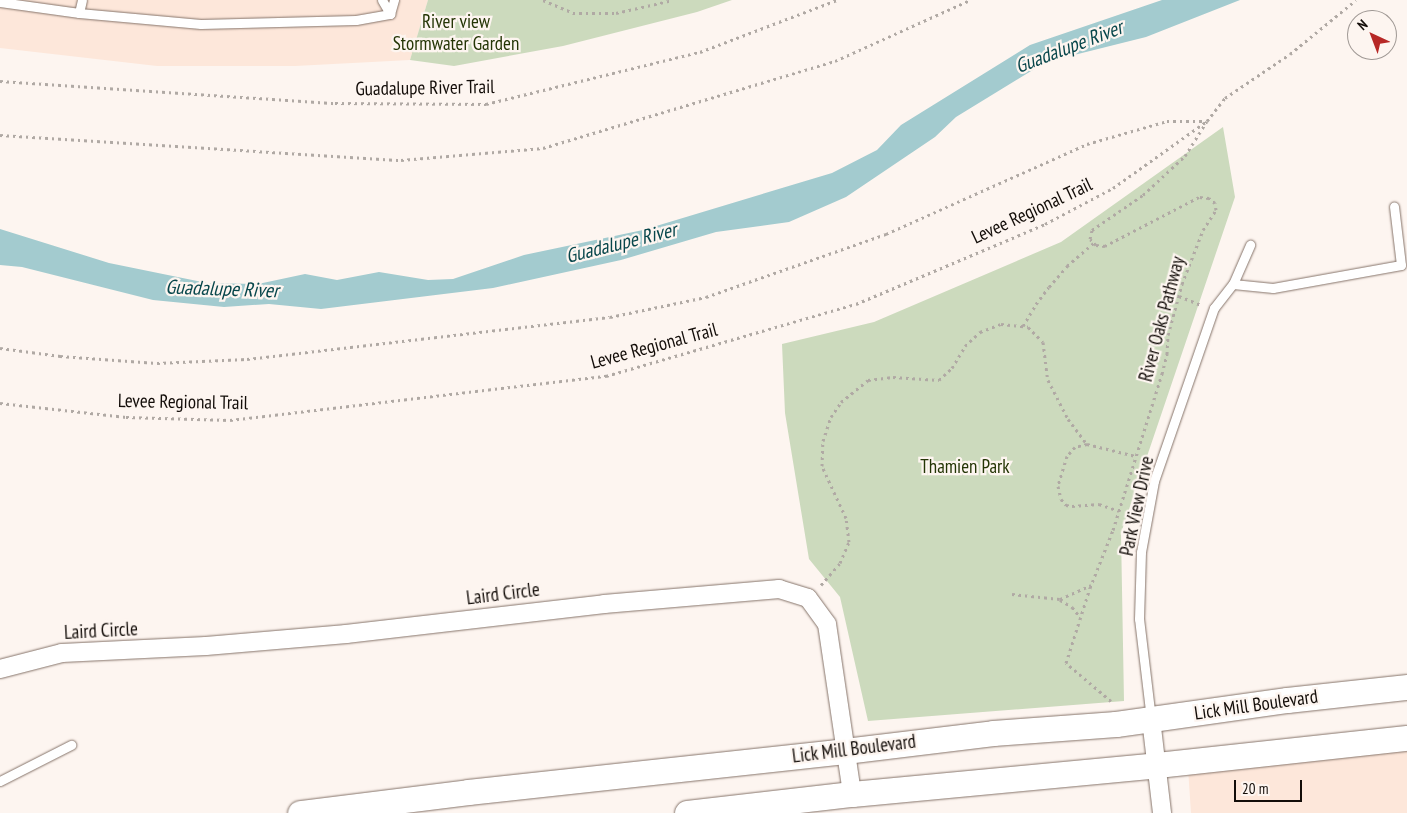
<!DOCTYPE html>
<html>
<head>
<meta charset="utf-8">
<style>
	body { margin:0 }
	#map { position:relative; width:1407px; height:813px; overflow:hidden; background:#fdf5f0; font-family:"PT Sans Narrow",sans-serif }
	div>[style] { position:absolute }
	.built>* { inset:0; background:#fde7da }
	.green>* { inset:0; background:#ccdabd }
	.water>* { inset:0; background:#a3cbcf }
	.path>* { height:3px; margin-top:-1.5px; transform-origin:0; background:repeating-linear-gradient(90deg,#b0a9a4 0 2.5px,transparent 0 6.5px) }
	.roads { filter:drop-shadow(0 0 1px #86746a) drop-shadow(0 0 1px #86746a) }
	.service>* { height:9px; margin:-4.5px; padding:0 4.5px; transform-origin:4.5px; border-radius:4.5px; background:#fff }
	.minor>* { height:18px; margin:-9px; padding:0 9px; transform-origin:9px; border-radius:9px; background:#fff }
	.secondary>* { height:25px; margin:-12.5px; padding:0 12.5px; transform-origin:12.5px; border-radius:12.5px; background:#fff }
	span { translate:-50% -50%; white-space:nowrap; text-align:center; line-height:1.15; -webkit-text-stroke:4.5px #fdf5f0; paint-order:stroke }
	.park-label { font-size:19px; color:#243505 }
	.street-label { font-size:19px; color:#130d09 }
	.water-label { font-size:20px; color:#07464b; font-style:italic }
	.north { position:absolute; left:1347px; top:10px; width:50px; height:50px; box-sizing:border-box; background:#fdf5f0; border:1px solid #9f9894; border-radius:50%; rotate:317deg; font-size:14px; font-weight:700; line-height:20px; text-align:center; color:#130d09 }
	.north::after { content:''; display:block; margin:auto; width:18px; height:22px; background:#b72826; clip-path:polygon(50% 0,100% 100%,50% 72%,0 100%) }
	.scale { position:absolute; left:1234px; top:780px; width:68px; height:22px; box-sizing:border-box; border:2px solid #130d09; border-top:0; padding-left:6px; font-size:15px; line-height:18px; white-space:nowrap; color:#130d09; -webkit-text-stroke:4px #fdf5f0; paint-order:stroke }
</style>
</head>
<body>
<div id="map">
	<div class="built">
		<div style="clip-path:polygon(0 0,428px 0,410px 60px,295px 66px,157px 66px,0 48px)"></div>
		<div style="clip-path:polygon(1407px 748px,1407px 813px,1191px 813px,1188px 768px)"></div>
	</div>
	<div class="green">
		<div style="clip-path:polygon(428px 0,732px 0,697px 12px,563px 46px,454px 66px,410px 60px)"></div>
		<div style="clip-path:polygon(1223px 127px,1235px 197px,1121px 533px,1124px 701px,868px 721px,840px 597px,809px 559px,785px 413px,782px 344px,874px 322px,1061px 242px)"></div>
	</div>
	<div class="water">
		<div style="clip-path:polygon(1162px 0,1240px 0,1146px 37px,1046px 62px,956px 117px,935px 137px,846px 197px,789px 222px,716px 232px,621px 260px,493px 288px,321px 309px,269px 304px,224px 307px,153px 300px,22px 267px,0 265px,0 229px,109px 263px,207px 283px,258px 284px,305px 274px,337px 280px,379px 272px,428px 280px,453px 279px,524px 255px,643px 230px,832px 173px,877px 150px,901px 125px,1030px 45px)"></div>
	</div>
	<div class="path">
		<div style="left:543px;top:0;width:33px;rotate:23deg"></div>
		<div style="left:573px;top:13px;width:43px"></div>
		<div style="left:616px;top:13px;width:58px;rotate:-12.8deg"></div>
		<div style="left:0;top:81px;width:336px;rotate:3.8deg"></div>
		<div style="left:335px;top:103px;width:151px;rotate:0.4deg"></div>
		<div style="left:486px;top:104px;width:220px;rotate:-13.7deg"></div>
		<div style="left:700px;top:52px;width:147px;rotate:-20.8deg"></div>
		<div style="left:0;top:135px;width:402px;rotate:3.6deg"></div>
		<div style="left:401px;top:160px;width:143px;rotate:-4.8deg"></div>
		<div style="left:543px;top:148px;width:305px;rotate:-16.6deg"></div>
		<div style="left:835px;top:61px;width:148px;rotate:-24.3deg"></div>
		<div style="left:1179px;top:296px;width:22px;rotate:22deg"></div>
		<div style="left:1023px;top:326px;width:26px;rotate:-59deg"></div>
		<div style="left:1036px;top:304px;width:21px;rotate:-53deg"></div>
		<div style="left:1049px;top:287px;width:28px;rotate:-49deg"></div>
		<div style="left:1067px;top:266px;width:35px;rotate:-41deg"></div>
		<div style="left:0;top:348px;width:61px;rotate:7.6deg"></div>
		<div style="left:60px;top:356px;width:97px;rotate:4.1deg"></div>
		<div style="left:157px;top:363px;width:90px;rotate:-2.5deg"></div>
		<div style="left:247px;top:359px;width:365px;rotate:-6.6deg"></div>
		<div style="left:610px;top:317px;width:98px;rotate:-11.8deg"></div>
		<div style="left:706px;top:297px;width:191px;rotate:-19.3deg"></div>
		<div style="left:886px;top:234px;width:220px;rotate:-24.1deg"></div>
		<div style="left:1087px;top:144px;width:83px;rotate:-16deg"></div>
		<div style="left:1167px;top:121px;width:39px"></div>
		<div style="left:0;top:403px;width:127px;rotate:6.3deg"></div>
		<div style="left:126px;top:417px;width:104px;rotate:1.7deg"></div>
		<div style="left:230px;top:420px;width:379px;rotate:-6.7deg"></div>
		<div style="left:606px;top:376px;width:260px;rotate:-16.1deg"></div>
		<div style="left:856px;top:304px;width:205px;rotate:-22.9deg"></div>
		<div style="left:1045px;top:224px;width:77px;rotate:-27.9deg"></div>
		<div style="left:1113px;top:188px;width:115px;rotate:-35.5deg"></div>
		<div style="left:1087px;top:444px;width:12px;rotate:166deg"></div>
		<div style="left:1075px;top:447px;width:12px;rotate:132deg"></div>
		<div style="left:1067px;top:456px;width:31px;rotate:107deg"></div>
		<div style="left:1058px;top:486px;width:13px;rotate:77deg"></div>
		<div style="left:1061px;top:499px;width:8px;rotate:50deg"></div>
		<div style="left:1066px;top:505px;width:6px;rotate:9deg"></div>
		<div style="left:1072px;top:506px;width:27px;rotate:-4deg"></div>
		<div style="left:1099px;top:504px;width:21px;rotate:19deg"></div>
		<div style="left:821px;top:585px;width:29px;rotate:-49deg"></div>
		<div style="left:840px;top:563px;width:23px;rotate:-67deg"></div>
		<div style="left:849px;top:542px;width:24px;rotate:-97deg"></div>
		<div style="left:846px;top:518px;width:57px;rotate:-114.8deg"></div>
		<div style="left:822px;top:466px;width:25px;rotate:-88deg"></div>
		<div style="left:823px;top:441px;width:25px;rotate:-72deg"></div>
		<div style="left:831px;top:417px;width:18px;rotate:-56deg"></div>
		<div style="left:841px;top:402px;width:35px;rotate:-39deg"></div>
		<div style="left:868px;top:380px;width:25px;rotate:-7deg"></div>
		<div style="left:893px;top:377px;width:46px;rotate:3.7deg"></div>
		<div style="left:939px;top:380px;width:18px;rotate:-43deg"></div>
		<div style="left:952px;top:368px;width:26px;rotate:-59deg"></div>
		<div style="left:965px;top:346px;width:21px;rotate:-43deg"></div>
		<div style="left:980px;top:332px;width:22px;rotate:-21deg"></div>
		<div style="left:1001px;top:324px;width:27px;rotate:6deg"></div>
		<div style="left:1028px;top:327px;width:21px;rotate:45deg"></div>
		<div style="left:1043px;top:342px;width:38px;rotate:83deg"></div>
		<div style="left:1048px;top:380px;width:44px;rotate:62.9deg"></div>
		<div style="left:1068px;top:419px;width:31px;rotate:53deg"></div>
		<div style="left:1087px;top:444px;width:50px;rotate:13.8deg"></div>
		<div style="left:1012px;top:594px;width:48px;rotate:5.9deg"></div>
		<div style="left:1060px;top:599px;width:34px;rotate:-24deg"></div>
		<div style="left:1060px;top:600px;width:14px;rotate:30deg"></div>
		<div style="left:1072px;top:607px;width:13px;rotate:51deg"></div>
		<div style="left:1111px;top:701px;width:59px;rotate:-139.8deg"></div>
		<div style="left:1066px;top:663px;width:79px;rotate:-72.3deg"></div>
		<div style="left:1090px;top:588px;width:62px;rotate:-68.4deg"></div>
		<div style="left:1113px;top:530px;width:164px;rotate:-72.6deg"></div>
		<div style="left:1162px;top:374px;width:21px;rotate:-76deg"></div>
		<div style="left:1167px;top:354px;width:19px;rotate:-87deg"></div>
		<div style="left:1168px;top:335px;width:53px;rotate:-74.6deg"></div>
		<div style="left:1182px;top:284px;width:58px;rotate:-68.7deg"></div>
		<div style="left:1203px;top:230px;width:24px;rotate:-57deg"></div>
		<div style="left:1216px;top:210px;width:7px;rotate:-98deg"></div>
		<div style="left:1215px;top:203px;width:8px;rotate:-140deg"></div>
		<div style="left:1209px;top:198px;width:10px;rotate:-174deg"></div>
		<div style="left:1199px;top:197px;width:106px;rotate:152.5deg"></div>
		<div style="left:1105px;top:246px;width:9px;rotate:-174deg"></div>
		<div style="left:1096px;top:245px;width:8px;rotate:-135deg"></div>
		<div style="left:1090px;top:239px;width:9px;rotate:-77deg"></div>
		<div style="left:1092px;top:230px;width:62px;rotate:-34.5deg"></div>
		<div style="left:1143px;top:195px;width:57px;rotate:-42.9deg"></div>
		<div style="left:1185px;top:156px;width:41px;rotate:-57.8deg"></div>
		<div style="left:1207px;top:121px;width:29px;rotate:-52deg"></div>
		<div style="left:1225px;top:98px;width:78px;rotate:-34.1deg"></div>
		<div style="left:1290px;top:54px;width:85px;rotate:-39.3deg"></div>
	</div>
	<div class="roads">
		<div class="service">
			<div style="left:382px;top:0;width:16px;rotate:60deg"></div>
			<div style="left:0;top:2px;width:80px;rotate:7.9deg"></div>
			<div style="left:79px;top:13px;width:122px;rotate:5.2deg"></div>
			<div style="left:201px;top:24px;width:155px;rotate:-1.5deg"></div>
			<div style="left:356px;top:20px;width:35px;rotate:-10deg"></div>
			<div style="left:79px;top:13px;width:13px;rotate:-77deg"></div>
			<div style="left:390px;top:14px;width:15px;rotate:-74deg"></div>
			<div style="left:1233px;top:284px;width:40px;rotate:5.7deg"></div>
			<div style="left:1273px;top:288px;width:130px;rotate:-10.2deg"></div>
			<div style="left:1401px;top:265px;width:59px;rotate:-96.8deg"></div>
			<div style="left:1151px;top:719px;width:101px;rotate:-96.8deg"></div>
			<div style="left:1139px;top:619px;width:67px;rotate:-88.3deg"></div>
			<div style="left:1141px;top:552px;width:72px;rotate:-79.6deg"></div>
			<div style="left:1154px;top:481px;width:183px;rotate:-70.9deg"></div>
			<div style="left:1214px;top:308px;width:31px;rotate:-52deg"></div>
			<div style="left:1233px;top:284px;width:43px;rotate:-66.4deg"></div>
			<div style="left:0;top:781px;width:80px;rotate:-26.9deg"></div>
		</div>
		<div class="minor">
			<div style="left:0;top:669px;width:64px;rotate:-14.5deg"></div>
			<div style="left:62px;top:653px;width:144px;rotate:-2.8deg"></div>
			<div style="left:206px;top:646px;width:141px;rotate:-4.9deg"></div>
			<div style="left:346px;top:634px;width:260px;rotate:-6.6deg"></div>
			<div style="left:604px;top:604px;width:176px;rotate:-4.9deg"></div>
			<div style="left:779px;top:589px;width:30px;rotate:17deg"></div>
			<div style="left:808px;top:598px;width:32px;rotate:54deg"></div>
			<div style="left:827px;top:624px;width:172px;rotate:81.6deg"></div>
			<div style="left:1151px;top:719px;width:95px;rotate:83.3deg"></div>
		</div>
		<div class="secondary">
			<div style="left:300px;top:813px;width:169px;rotate:-7.1deg"></div>
			<div style="left:468px;top:792px;width:379px;rotate:-6.2deg"></div>
			<div style="left:845px;top:751px;width:149px;rotate:-6.9deg"></div>
			<div style="left:993px;top:733px;width:123px;rotate:-4.2deg"></div>
			<div style="left:1116px;top:724px;width:173px;rotate:-8deg"></div>
			<div style="left:1287px;top:700px;width:121px;rotate:-6.2deg"></div>
			<div style="left:687px;top:813px;width:166px;rotate:-6.6deg"></div>
			<div style="left:852px;top:794px;width:306px;rotate:-5.4deg"></div>
			<div style="left:1157px;top:765px;width:251px;rotate:-6.2deg"></div>
		</div>
	</div>
	<div class="park-label">
		<span style="left:456px;top:33px">River view<br>Stormwater Garden</span>
		<span style="left:965px;top:467px">Thamien Park</span>
	</div>
	<div class="street-label">
		<span style="left:425px;top:88px;rotate:-1deg">Guadalupe River Trail</span>
		<span style="left:1032px;top:211px;rotate:-25deg">Levee Regional Trail</span>
		<span style="left:1162px;top:319px;rotate:-75deg">River Oaks Pathway</span>
		<span style="left:654px;top:346px;rotate:-15deg">Levee Regional Trail</span>
		<span style="left:183px;top:402px;rotate:1deg">Levee Regional Trail</span>
		<span style="left:1137px;top:506px;rotate:-78deg">Park View Drive</span>
		<span style="left:503px;top:594px;rotate:-7deg">Laird Circle</span>
		<span style="left:101px;top:631px;rotate:-3deg">Laird Circle</span>
		<span style="left:1256px;top:705px;rotate:-8deg">Lick Mill Boulevard</span>
		<span style="left:854px;top:749px;rotate:-7deg">Lick Mill Boulevard</span>
	</div>
	<div class="water-label">
		<span style="left:1069px;top:47px;rotate:-21deg">Guadalupe River</span>
		<span style="left:621px;top:243px;rotate:-14deg">Guadalupe River</span>
		<span style="left:222px;top:289px;rotate:2deg">Guadalupe River</span>
	</div>
	<div class="north">N</div>
	<div class="scale">20 m</div>
</div>
</body>
</html>
